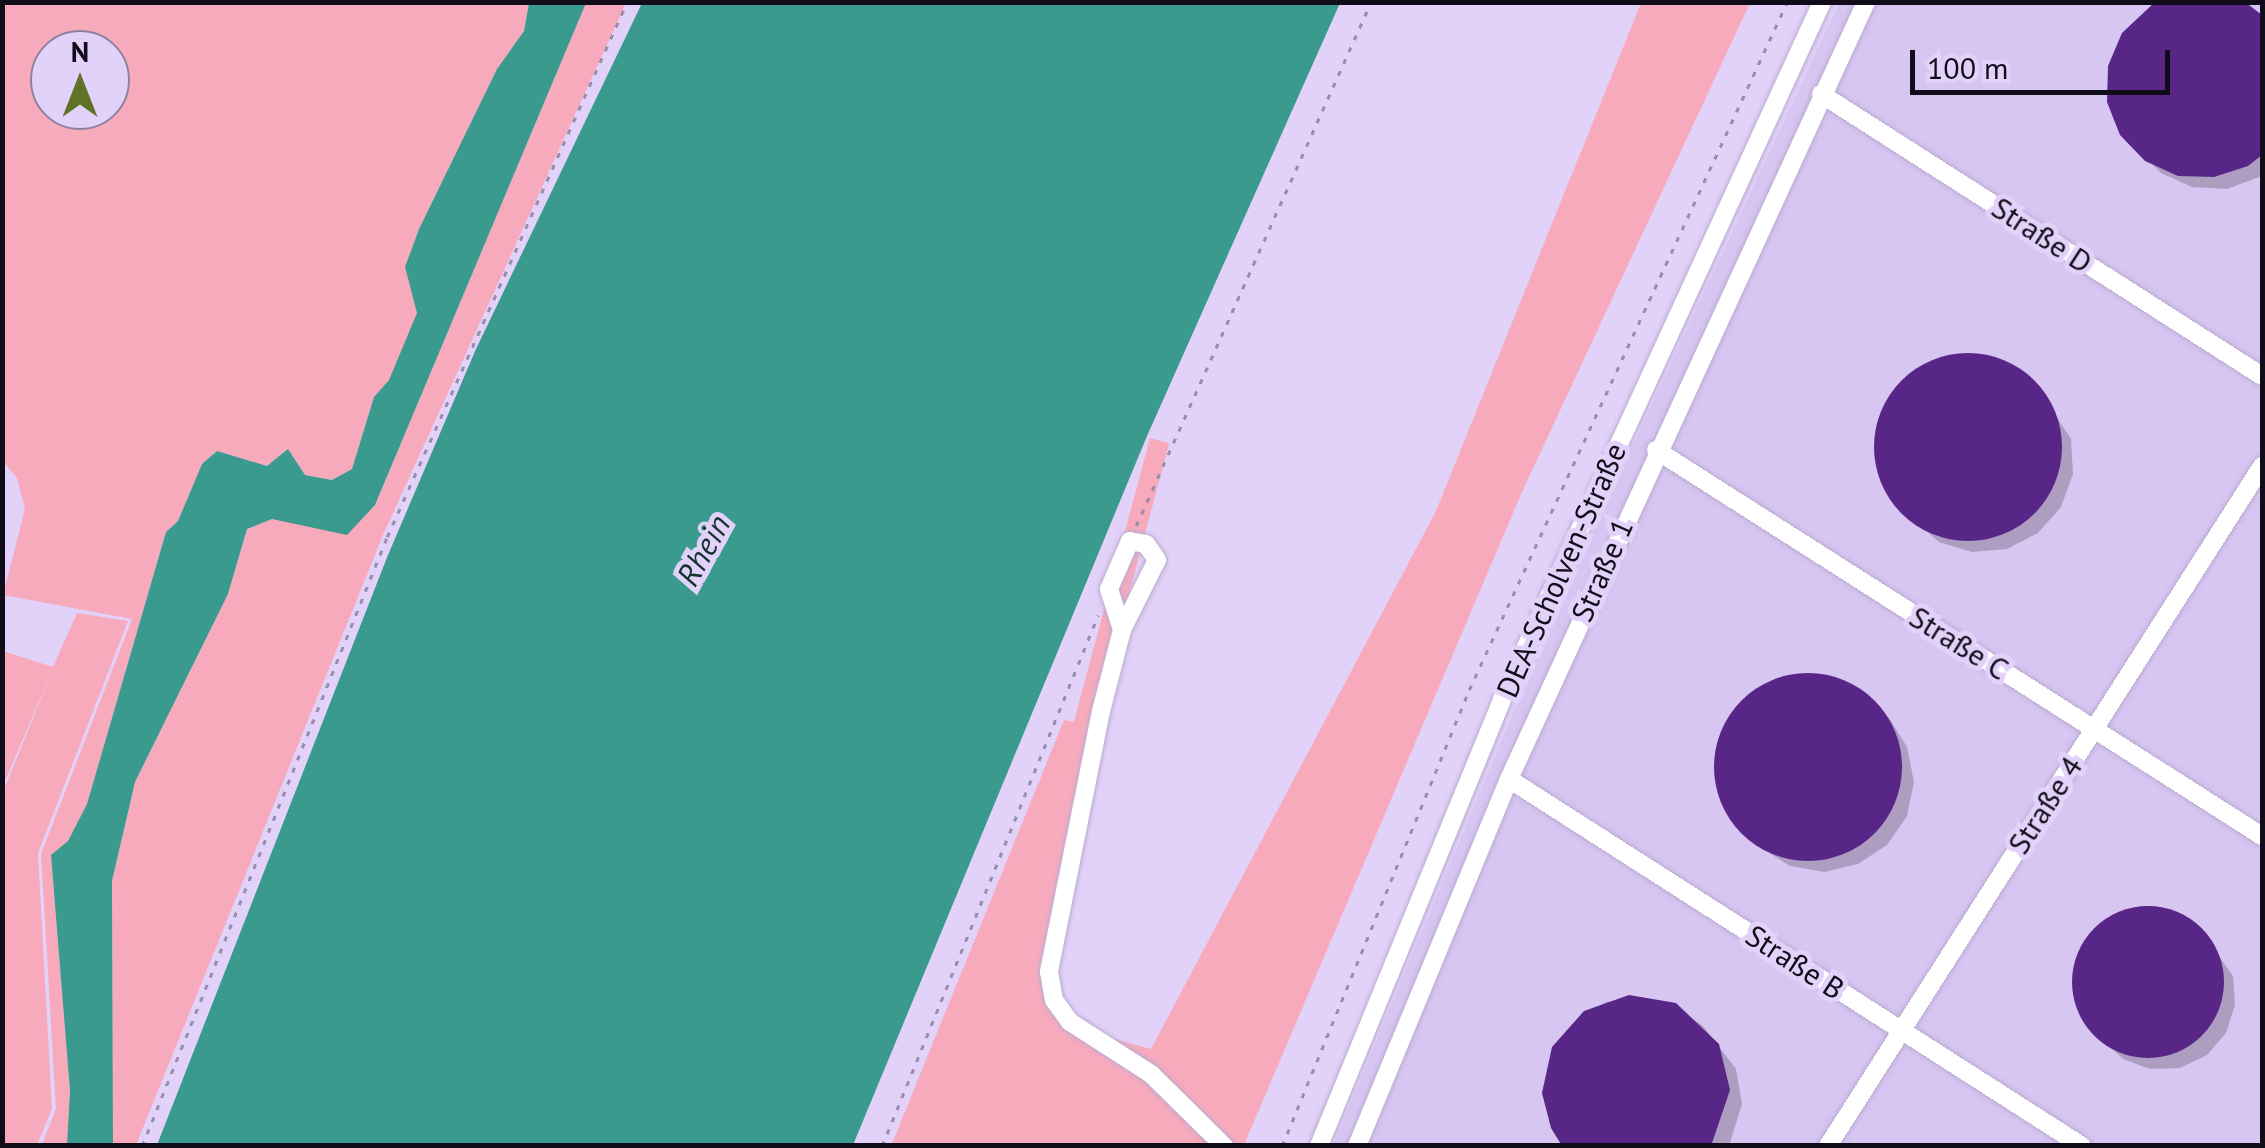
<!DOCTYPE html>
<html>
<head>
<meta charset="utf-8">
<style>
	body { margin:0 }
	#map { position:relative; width:2265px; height:1148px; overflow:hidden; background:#e2d2f9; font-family:"PT Sans",sans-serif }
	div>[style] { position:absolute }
	.built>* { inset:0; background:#d7c5f2 }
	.green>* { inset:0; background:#f8aabd; transform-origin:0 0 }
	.water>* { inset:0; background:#399a8d }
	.shadow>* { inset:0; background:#0003 }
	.building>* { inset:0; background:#572687 }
	.round { border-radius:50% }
	.path>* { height:2.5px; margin-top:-1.25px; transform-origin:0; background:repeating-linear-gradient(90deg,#998dab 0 5px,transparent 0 13px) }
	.roads { filter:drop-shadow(0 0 2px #bbacd1) drop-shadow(0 0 2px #bbacd1) }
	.minor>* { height:18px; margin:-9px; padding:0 9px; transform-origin:9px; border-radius:9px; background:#fff }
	span { translate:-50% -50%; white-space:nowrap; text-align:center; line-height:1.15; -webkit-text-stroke:10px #e2d2f9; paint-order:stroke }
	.street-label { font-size:30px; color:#110c19 }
	.water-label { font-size:32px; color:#15332e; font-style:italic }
	.frame { position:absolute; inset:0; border:5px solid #110c19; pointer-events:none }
	.north { position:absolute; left:30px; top:30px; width:100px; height:100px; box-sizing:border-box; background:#e2d2f9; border:2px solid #8e839f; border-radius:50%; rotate:0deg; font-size:28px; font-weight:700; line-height:40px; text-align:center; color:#110c19 }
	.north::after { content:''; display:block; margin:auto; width:35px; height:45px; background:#5e7424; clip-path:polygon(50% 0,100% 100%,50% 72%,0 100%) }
	.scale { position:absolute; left:1910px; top:50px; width:260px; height:45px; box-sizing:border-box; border:5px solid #110c19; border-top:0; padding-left:12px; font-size:30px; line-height:35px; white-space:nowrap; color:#110c19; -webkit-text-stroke:8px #e2d2f9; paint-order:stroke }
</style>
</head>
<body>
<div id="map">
	<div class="built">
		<div style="clip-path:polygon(1839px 3px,2262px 3px,2262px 1145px,1333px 1146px,1551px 622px)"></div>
	</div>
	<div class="green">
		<div style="clip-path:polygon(evenodd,2px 3px,529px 3px,524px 31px,497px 69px,419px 229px,405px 267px,418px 313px,389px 380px,374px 397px,352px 469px,332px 480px,305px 475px,288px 449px,267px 466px,217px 451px,202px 464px,178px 521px,166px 532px,87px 804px,68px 841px,51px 855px,70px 1091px,67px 1145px,42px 1145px,56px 1109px,41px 854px,132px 619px,3px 595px,25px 509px,17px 478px,2px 460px,2px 3px,50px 50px,110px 50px,110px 110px,50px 110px,50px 50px)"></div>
		<div style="clip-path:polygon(586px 3px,626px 3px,383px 535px,136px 1145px,113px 1146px,112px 881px,135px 782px,228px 594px,247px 529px,272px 519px,302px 523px,375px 505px)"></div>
		<div style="clip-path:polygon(1641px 3px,1750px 3px,1522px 492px,1244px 1145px,891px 1146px,1064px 720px,1091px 725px,1043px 973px,1064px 1025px,1151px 1049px,1436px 511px)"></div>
		<div style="left:1150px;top:438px;width:20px;height:766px;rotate:15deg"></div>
		<div style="clip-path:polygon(77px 613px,128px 621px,38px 853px,52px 1109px,37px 1145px,3px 1145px,3px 792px,53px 668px,3px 786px,3px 651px,53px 667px)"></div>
	</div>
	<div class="water">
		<div style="clip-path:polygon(529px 3px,586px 3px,375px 505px,347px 535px,272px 519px,247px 529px,228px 594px,135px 782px,112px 881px,113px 1145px,67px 1145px,70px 1091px,51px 855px,68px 841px,87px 804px,166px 532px,178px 521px,202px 464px,217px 451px,267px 466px,288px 449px,305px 475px,332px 480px,352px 469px,374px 397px,389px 380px,417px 313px,405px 267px,419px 229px,497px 69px,524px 31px)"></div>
		<div style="clip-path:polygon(642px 3px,1340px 3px,1147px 436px,853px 1145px,157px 1145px,388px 555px,476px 349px)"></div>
	</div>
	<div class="shadow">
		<div style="clip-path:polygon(2248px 7px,2262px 22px,2262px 176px,2227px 189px,2192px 187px,2161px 173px,2123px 134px)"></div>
		<div style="clip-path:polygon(1972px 356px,2006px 364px,2035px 384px,2071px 439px,2073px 474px,2061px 507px,2038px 533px,2007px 549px,1972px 552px,1939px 542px,1898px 506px,1881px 475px,1877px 440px,1886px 406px,1907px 379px,1938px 361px)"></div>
		<div style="clip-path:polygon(1812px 675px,1846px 684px,1889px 718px,1907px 747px,1914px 782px,1907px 816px,1887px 845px,1858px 864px,1824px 872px,1790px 866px,1760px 847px,1725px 805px,1717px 771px,1722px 737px,1748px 698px,1778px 681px)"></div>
		<div style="clip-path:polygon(2134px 910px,2163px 910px,2205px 936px,2233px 976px,2235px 1005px,2226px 1033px,2207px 1055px,2180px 1068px,2150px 1069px,2123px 1059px,2087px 1025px,2075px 998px,2075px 969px,2086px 942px,2107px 921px)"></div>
		<div style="clip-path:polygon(1641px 997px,1674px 1006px,1703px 1026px,1736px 1069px,1742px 1104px,1729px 1146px,1565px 1146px,1555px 1048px,1576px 1020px,1606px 1002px)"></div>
	</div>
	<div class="building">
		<div style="clip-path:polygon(2155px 2px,2245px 2px,2262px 15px,2262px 155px,2248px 166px,2214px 177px,2178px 176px,2145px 161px,2120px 135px,2107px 102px,2108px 66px,2122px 33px)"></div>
		<div class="round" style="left:1874px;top:353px;width:188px;height:188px"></div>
		<div class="round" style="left:1714px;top:673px;width:188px;height:188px"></div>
		<div class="round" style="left:2072px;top:906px;width:152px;height:152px"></div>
		<div style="clip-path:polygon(1629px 995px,1676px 1003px,1719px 1044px,1730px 1090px,1711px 1146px,1562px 1146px,1551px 1128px,1542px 1093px,1552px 1047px,1584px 1011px)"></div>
	</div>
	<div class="path">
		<div style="left:1136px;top:526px;width:574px;rotate:-65.85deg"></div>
		<div style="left:142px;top:1146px;width:656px;rotate:-68.09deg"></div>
		<div style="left:387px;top:537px;width:586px;rotate:-65.84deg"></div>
		<div style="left:882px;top:1146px;width:573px;rotate:-67.86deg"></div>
		<div style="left:1282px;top:1146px;width:493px;rotate:-67.7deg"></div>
		<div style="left:1469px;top:690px;width:758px;rotate:-65.19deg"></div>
	</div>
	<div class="roads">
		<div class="minor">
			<div style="left:1821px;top:94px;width:523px;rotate:32.6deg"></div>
			<div style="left:1656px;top:450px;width:718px;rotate:32.5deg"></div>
			<div style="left:1122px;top:630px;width:43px;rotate:-107.6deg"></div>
			<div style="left:1109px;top:589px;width:52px;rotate:-66.4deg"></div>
			<div style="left:1130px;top:541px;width:16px;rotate:11deg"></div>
			<div style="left:1146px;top:544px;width:19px;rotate:55deg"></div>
			<div style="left:1157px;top:560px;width:78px;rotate:116.6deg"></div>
			<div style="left:1122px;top:630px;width:84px;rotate:104.5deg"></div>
			<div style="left:1101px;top:711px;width:266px;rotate:101.3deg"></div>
			<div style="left:1049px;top:972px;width:28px;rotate:80deg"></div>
			<div style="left:1054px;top:1000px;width:27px;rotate:54deg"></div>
			<div style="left:1070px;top:1022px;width:96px;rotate:32.7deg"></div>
			<div style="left:1151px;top:1074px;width:103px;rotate:44.6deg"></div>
			<div style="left:1509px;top:779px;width:680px;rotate:32.64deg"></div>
			<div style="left:1319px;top:1146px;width:483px;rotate:-67.7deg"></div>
			<div style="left:1502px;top:699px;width:767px;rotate:-65.34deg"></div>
			<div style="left:1357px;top:1146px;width:397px;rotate:-67.5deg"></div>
			<div style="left:1509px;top:779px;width:855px;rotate:-65.32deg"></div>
			<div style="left:1828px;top:1146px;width:807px;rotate:-57.45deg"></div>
		</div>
	</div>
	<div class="street-label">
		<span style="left:2042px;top:235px;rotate:33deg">Straße D</span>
		<span style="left:1561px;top:570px;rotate:-66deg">DEA-Scholven-Straße</span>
		<span style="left:1602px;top:570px;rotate:-66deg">Straße 1</span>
		<span style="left:1959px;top:643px;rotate:32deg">Straße C</span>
		<span style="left:2045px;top:805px;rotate:-57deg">Straße 4</span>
		<span style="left:1795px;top:962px;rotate:33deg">Straße B</span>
	</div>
	<div class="water-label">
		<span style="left:703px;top:550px;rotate:-61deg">Rhein</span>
	</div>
	<div class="frame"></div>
	<div class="north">N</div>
	<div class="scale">100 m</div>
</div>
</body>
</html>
